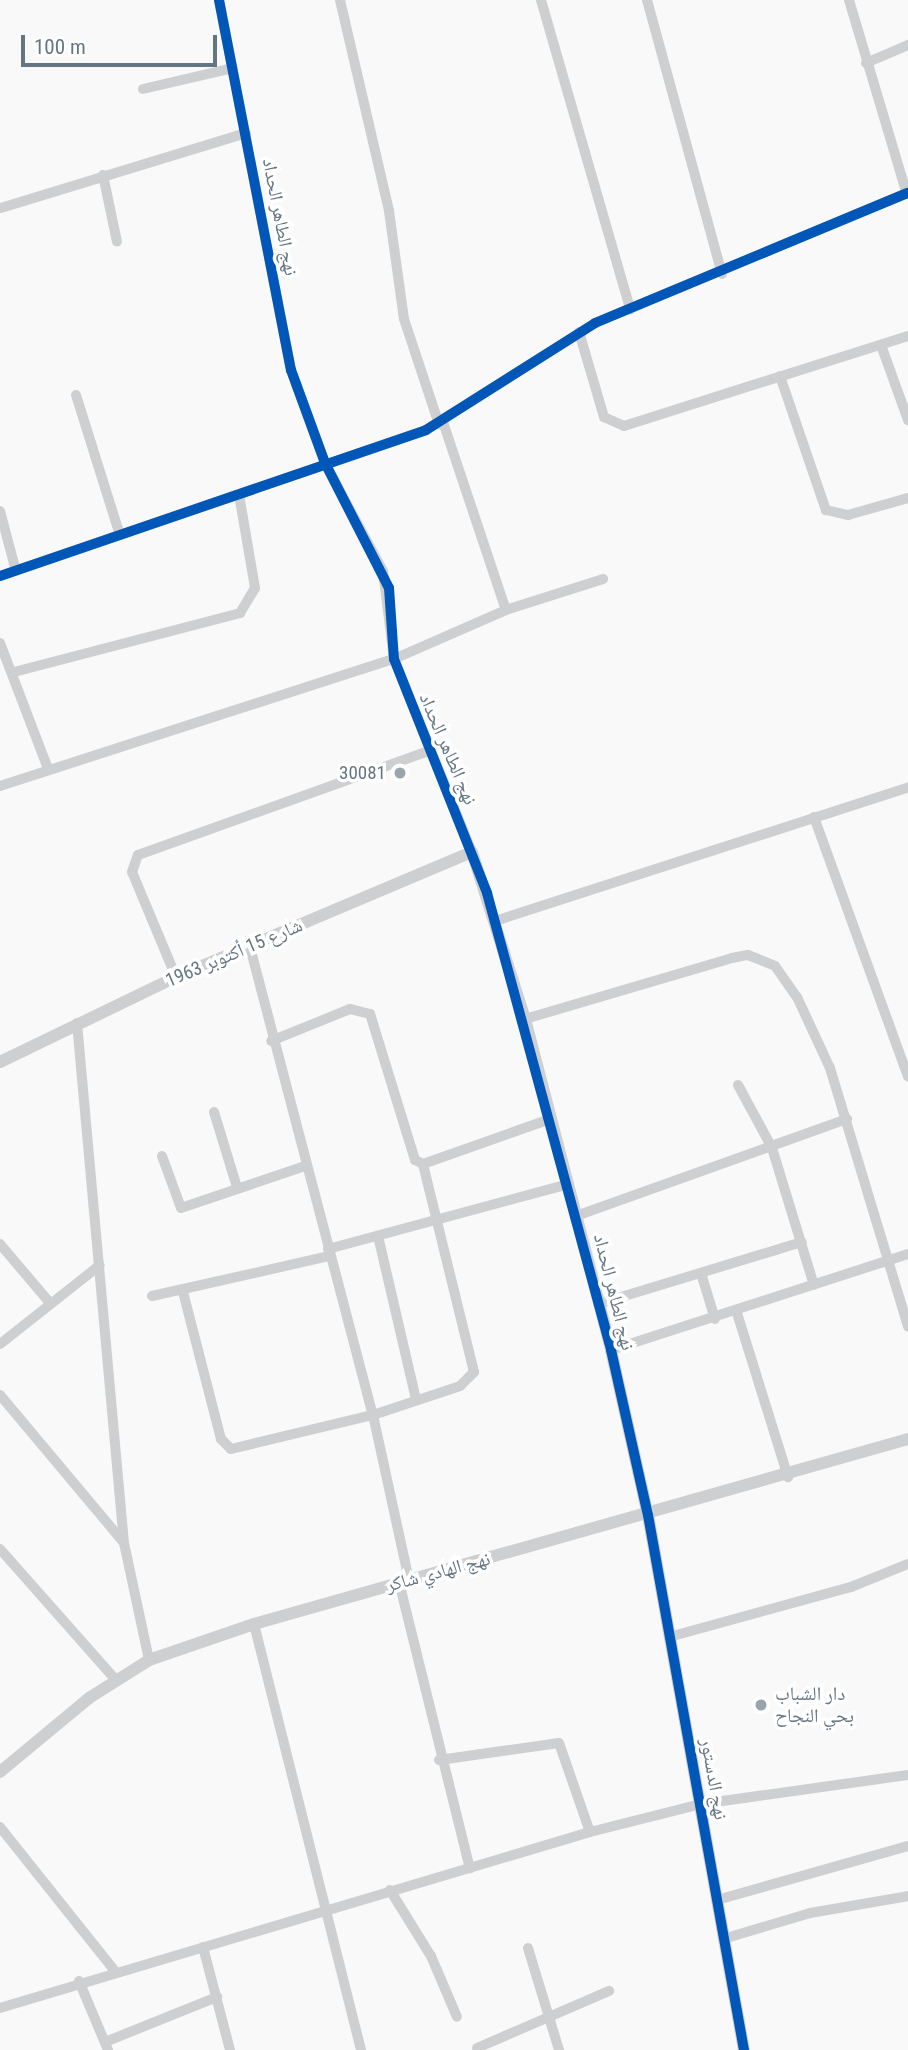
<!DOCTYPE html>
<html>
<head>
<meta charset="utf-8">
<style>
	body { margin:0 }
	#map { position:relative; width:908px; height:2050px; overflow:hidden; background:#f9f9f9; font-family:"Roboto Condensed","Noto Naskh Arabic",sans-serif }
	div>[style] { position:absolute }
	.minor>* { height:10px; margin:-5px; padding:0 5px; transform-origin:5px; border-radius:5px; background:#cecfd0 }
	.tertiary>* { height:12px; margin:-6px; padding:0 6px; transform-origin:6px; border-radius:6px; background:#cecfd0 }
	.cycleway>* { height:10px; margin:-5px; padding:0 5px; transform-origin:5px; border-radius:5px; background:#0057b8 }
	.dots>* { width:19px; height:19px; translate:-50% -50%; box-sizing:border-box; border:4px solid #fff; border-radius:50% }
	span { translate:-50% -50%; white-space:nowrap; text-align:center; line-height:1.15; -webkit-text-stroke:7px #fff; paint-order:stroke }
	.street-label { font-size:19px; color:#657683 }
	.poi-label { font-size:19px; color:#657683 }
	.right { translate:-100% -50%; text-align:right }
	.left { translate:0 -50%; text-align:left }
	.scale { position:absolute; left:21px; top:35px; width:196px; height:32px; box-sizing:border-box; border:4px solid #657683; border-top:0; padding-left:9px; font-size:21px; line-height:24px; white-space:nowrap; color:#657683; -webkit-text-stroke:5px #fff; paint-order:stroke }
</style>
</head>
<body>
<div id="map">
	<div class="minor">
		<div style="left:219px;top:0;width:377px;rotate:79deg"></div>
		<div style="left:291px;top:370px;width:99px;rotate:69.9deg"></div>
		<div style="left:325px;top:463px;width:123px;rotate:61.8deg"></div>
		<div style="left:383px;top:571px;width:89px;rotate:82.9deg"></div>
		<div style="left:394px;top:659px;width:208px;rotate:68deg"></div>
		<div style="left:340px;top:0;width:217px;rotate:76.9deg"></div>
		<div style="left:389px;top:211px;width:109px;rotate:82.1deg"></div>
		<div style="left:404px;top:319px;width:111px;rotate:71.6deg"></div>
		<div style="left:541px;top:0;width:322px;rotate:73.9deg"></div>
		<div style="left:647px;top:0;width:284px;rotate:74.7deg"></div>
		<div style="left:849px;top:0;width:202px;rotate:73.4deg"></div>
		<div style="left:866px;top:63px;width:46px;rotate:-23.2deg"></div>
		<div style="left:143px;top:89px;width:92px;rotate:-13.1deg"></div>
		<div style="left:103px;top:175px;width:68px;rotate:78.2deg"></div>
		<div style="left:1px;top:208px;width:256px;rotate:-17deg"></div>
		<div style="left:579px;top:332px;width:89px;rotate:73.6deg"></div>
		<div style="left:604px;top:417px;width:22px;rotate:24deg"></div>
		<div style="left:624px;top:426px;width:298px;rotate:-17.6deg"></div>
		<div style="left:881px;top:345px;width:80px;rotate:70.2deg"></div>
		<div style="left:780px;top:376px;width:142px;rotate:71.1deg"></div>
		<div style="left:826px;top:510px;width:23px;rotate:13deg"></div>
		<div style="left:848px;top:515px;width:62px;rotate:-15.8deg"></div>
		<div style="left:76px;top:395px;width:147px;rotate:72.6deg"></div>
		<div style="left:443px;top:422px;width:198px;rotate:71.5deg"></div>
		<div style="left:0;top:511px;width:62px;rotate:75.1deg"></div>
		<div style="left:0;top:576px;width:450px;rotate:-18.9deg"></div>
		<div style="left:426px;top:430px;width:200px;rotate:-32.3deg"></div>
		<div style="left:595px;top:323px;width:339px;rotate:-22.6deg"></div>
		<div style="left:0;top:643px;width:132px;rotate:69.1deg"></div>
		<div style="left:14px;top:672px;width:234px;rotate:-14.6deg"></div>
		<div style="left:240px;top:613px;width:29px;rotate:-59deg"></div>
		<div style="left:255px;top:588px;width:95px;rotate:-99.7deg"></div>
		<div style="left:0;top:786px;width:414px;rotate:-17.9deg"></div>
		<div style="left:394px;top:659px;width:122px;rotate:-23.6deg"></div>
		<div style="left:506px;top:610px;width:102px;rotate:-17.7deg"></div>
		<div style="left:814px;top:817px;width:276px;rotate:70.1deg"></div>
		<div style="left:495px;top:921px;width:434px;rotate:-17.9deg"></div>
		<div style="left:250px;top:947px;width:484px;rotate:75.3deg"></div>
		<div style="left:373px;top:1415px;width:169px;rotate:77.7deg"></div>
		<div style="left:176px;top:977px;width:114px;rotate:-112.7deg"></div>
		<div style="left:132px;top:872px;width:18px;rotate:-71deg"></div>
		<div style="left:138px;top:855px;width:308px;rotate:-19.7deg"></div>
		<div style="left:525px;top:1019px;width:216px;rotate:-16.4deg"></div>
		<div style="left:732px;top:958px;width:16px;rotate:-11deg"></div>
		<div style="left:748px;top:955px;width:29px;rotate:22deg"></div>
		<div style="left:775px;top:966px;width:38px;rotate:55deg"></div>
		<div style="left:797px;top:997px;width:78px;rotate:65.1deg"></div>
		<div style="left:830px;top:1068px;width:270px;rotate:73.2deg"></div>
		<div style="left:77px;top:1023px;width:522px;rotate:84.84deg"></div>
		<div style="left:124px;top:1543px;width:120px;rotate:77.9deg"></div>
		<div style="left:738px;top:1085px;width:72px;rotate:61.6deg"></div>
		<div style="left:772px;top:1148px;width:143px;rotate:73deg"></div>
		<div style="left:214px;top:1112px;width:78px;rotate:73deg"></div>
		<div style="left:162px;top:1156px;width:55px;rotate:69.9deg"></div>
		<div style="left:181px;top:1208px;width:131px;rotate:-18.7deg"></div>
		<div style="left:423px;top:1164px;width:135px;rotate:-19.5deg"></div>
		<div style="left:576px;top:1216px;width:288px;rotate:-19.7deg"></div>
		<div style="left:378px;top:1236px;width:167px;rotate:76.9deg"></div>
		<div style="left:0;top:1244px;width:77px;rotate:49.7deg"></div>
		<div style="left:328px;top:1249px;width:246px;rotate:-15.1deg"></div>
		<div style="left:701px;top:1273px;width:48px;rotate:73.1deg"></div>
		<div style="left:183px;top:1292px;width:152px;rotate:75.5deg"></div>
		<div style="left:221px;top:1439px;width:14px;rotate:45deg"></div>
		<div style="left:231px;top:1449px;width:146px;rotate:-13.5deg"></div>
		<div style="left:373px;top:1415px;width:92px;rotate:-18.4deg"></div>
		<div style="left:460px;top:1386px;width:20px;rotate:-45deg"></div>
		<div style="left:474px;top:1372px;width:214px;rotate:-103.8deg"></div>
		<div style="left:423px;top:1164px;width:9px;rotate:-153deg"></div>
		<div style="left:415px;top:1160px;width:153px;rotate:-107.1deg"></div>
		<div style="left:370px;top:1014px;width:21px;rotate:-166deg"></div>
		<div style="left:350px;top:1009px;width:85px;rotate:157.9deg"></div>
		<div style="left:152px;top:1296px;width:182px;rotate:-12.7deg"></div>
		<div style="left:598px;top:1304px;width:213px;rotate:-16.9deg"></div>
		<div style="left:737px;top:1313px;width:172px;rotate:72.7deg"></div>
		<div style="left:0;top:1344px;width:127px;rotate:-38.3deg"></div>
		<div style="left:611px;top:1350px;width:312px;rotate:-17.9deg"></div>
		<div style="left:0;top:1395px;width:193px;rotate:50deg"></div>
		<div style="left:0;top:1549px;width:174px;rotate:48.5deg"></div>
		<div style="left:399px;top:1582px;width:295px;rotate:76.1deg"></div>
		<div style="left:254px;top:1624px;width:439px;rotate:75.9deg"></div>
		<div style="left:669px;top:1637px;width:189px;rotate:-15.4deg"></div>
		<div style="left:851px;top:1587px;width:61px;rotate:-22deg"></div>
		<div style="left:439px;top:1760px;width:121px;rotate:-8.1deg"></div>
		<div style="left:559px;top:1743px;width:94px;rotate:70.8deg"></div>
		<div style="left:0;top:1827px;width:184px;rotate:51.4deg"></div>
		<div style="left:390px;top:1890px;width:78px;rotate:58.2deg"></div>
		<div style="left:431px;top:1956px;width:66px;rotate:66.9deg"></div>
		<div style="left:717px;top:1900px;width:198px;rotate:-15.8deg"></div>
		<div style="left:723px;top:1939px;width:91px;rotate:-16.6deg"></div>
		<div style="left:810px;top:1913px;width:99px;rotate:-9.8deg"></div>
		<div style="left:203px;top:1947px;width:106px;rotate:75.3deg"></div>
		<div style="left:528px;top:1948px;width:107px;rotate:73.1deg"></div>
		<div style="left:79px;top:1981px;width:75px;rotate:67.2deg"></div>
		<div style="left:0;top:2008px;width:616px;rotate:-16.61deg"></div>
		<div style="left:590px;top:1832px;width:114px;rotate:-14.2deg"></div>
		<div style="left:701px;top:1804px;width:209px;rotate:-8deg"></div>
		<div style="left:105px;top:2042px;width:121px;rotate:-21.9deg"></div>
		<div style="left:477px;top:2048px;width:144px;rotate:-23.4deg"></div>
	</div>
	<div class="tertiary">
		<div style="left:0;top:1062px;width:195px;rotate:-25.8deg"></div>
		<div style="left:176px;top:977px;width:321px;rotate:-22.9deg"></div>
		<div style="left:472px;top:852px;width:175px;rotate:72.4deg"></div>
		<div style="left:525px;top:1019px;width:342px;rotate:75.4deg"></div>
		<div style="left:611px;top:1350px;width:169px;rotate:77.4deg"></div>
		<div style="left:648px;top:1515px;width:544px;rotate:79.83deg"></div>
		<div style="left:0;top:1772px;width:116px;rotate:-39.7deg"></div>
		<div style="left:89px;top:1698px;width:71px;rotate:-32.3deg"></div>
		<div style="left:149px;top:1660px;width:111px;rotate:-18.9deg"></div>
		<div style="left:254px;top:1624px;width:680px;rotate:-15.79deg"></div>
	</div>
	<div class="cycleway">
		<div style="left:219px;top:0;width:377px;rotate:79deg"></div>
		<div style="left:291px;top:370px;width:99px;rotate:69.9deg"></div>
		<div style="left:325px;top:463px;width:140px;rotate:62.9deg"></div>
		<div style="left:389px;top:588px;width:71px;rotate:86deg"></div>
		<div style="left:394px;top:659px;width:252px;rotate:68.3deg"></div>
		<div style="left:487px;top:893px;width:474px;rotate:74.8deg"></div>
		<div style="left:611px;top:1350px;width:169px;rotate:77.4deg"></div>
		<div style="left:648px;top:1515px;width:544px;rotate:79.83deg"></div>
		<div style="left:0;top:576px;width:450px;rotate:-18.9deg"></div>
		<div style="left:426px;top:430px;width:200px;rotate:-32.3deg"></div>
		<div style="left:595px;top:323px;width:339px;rotate:-22.6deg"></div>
	</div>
	<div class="dots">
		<div style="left:400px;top:773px;background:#99a4ac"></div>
		<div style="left:761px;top:1705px;background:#99a4ac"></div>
	</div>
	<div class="street-label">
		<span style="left:280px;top:217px;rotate:79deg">نهج الطاهر الحداد</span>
		<span style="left:448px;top:749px;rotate:67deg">نهج الطاهر الحداد</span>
		<span style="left:234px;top:953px;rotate:-23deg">شارع 15 أكتوبر 1963</span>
		<span style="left:614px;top:1292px;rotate:76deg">نهج الطاهر الحداد</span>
		<span style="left:438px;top:1572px;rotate:-15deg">نهج الهادي شاكر</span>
		<span style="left:714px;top:1779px;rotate:80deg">نهج الدستور</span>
	</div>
	<div class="poi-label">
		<span class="right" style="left:386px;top:773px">30081</span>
		<span class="left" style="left:775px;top:1705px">دار الشباب<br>بحي النجاح</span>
	</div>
	<div class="scale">100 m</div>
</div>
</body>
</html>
